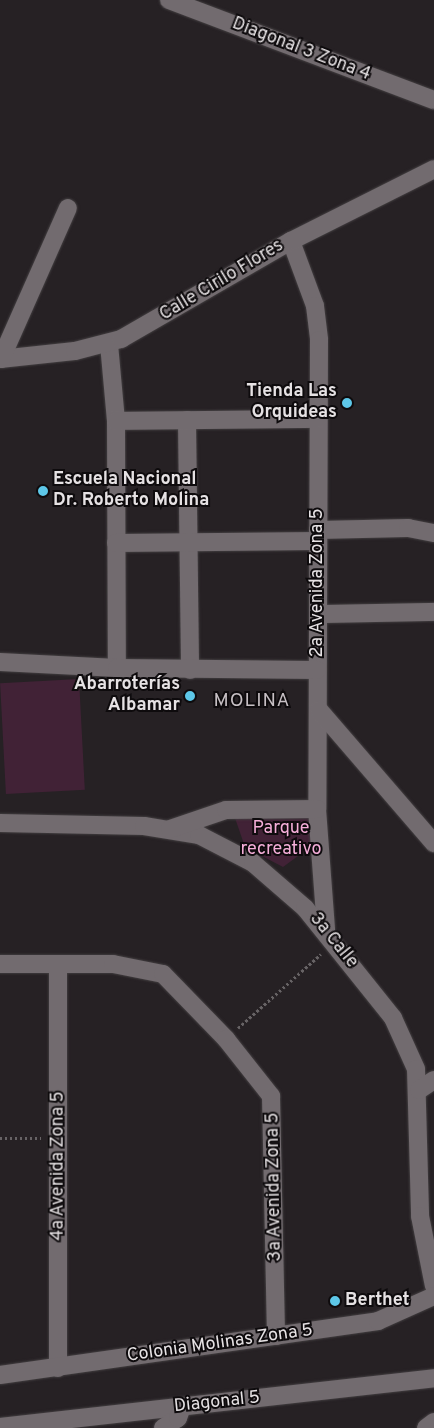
<!DOCTYPE html>
<html>
<head>
<meta charset="utf-8">
<style>
	body { margin:0 }
	#map { position:relative; width:434px; height:1428px; overflow:hidden; background:#262124; font-family:Overpass,sans-serif }
	div>[style] { position:absolute }
	.green>* { inset:0; background:#412236; transform-origin:0 0 }
	.path>* { height:3px; margin-top:-1.5px; transform-origin:0; background:repeating-linear-gradient(90deg,#676365 0 2.5px,transparent 0 5px) }
	.roads { filter:drop-shadow(0 0 1px #433f41) drop-shadow(0 0 1px #433f41) }
	.minor>* { height:18px; margin:-9px; padding:0 9px; transform-origin:9px; border-radius:9px; background:#726b6f }
	.dots>* { width:14px; height:14px; translate:-50% -50%; box-sizing:border-box; border:2px solid #0e0b0d; border-radius:50% }
	span { translate:-50% -50%; white-space:nowrap; text-align:center; line-height:1.15; -webkit-text-stroke:4px #0e0b0d; paint-order:stroke }
	.street-label { font-size:18px; color:#e6e2e4 }
	.poi-label { font-size:18px; color:#e6e2e4; font-weight:700 }
	.right { translate:-100% -50%; text-align:right }
	.left { translate:0 -50%; text-align:left }
	.park-label { font-size:18px; color:#f5aed9 }
	.neighbourhood-label { font-size:19px; color:#c7c0c4; letter-spacing:1px }
</style>
</head>
<body>
<div id="map">
	<div class="green">
		<div style="left:79px;top:679px;width:111px;height:79px;rotate:87deg"></div>
		<div style="clip-path:polygon(235px 818px,311px 818px,313px 845px,283px 867px,245px 847px)"></div>
	</div>
	<div class="path">
		<div style="left:238px;top:1028px;width:111px;rotate:-41.7deg"></div>
		<div style="left:0;top:1138px;width:41px"></div>
	</div>
	<div class="roads">
		<div class="minor">
			<div style="left:169px;top:0;width:283px;rotate:20.7deg"></div>
			<div style="left:291px;top:241px;width:69px;rotate:69.7deg"></div>
			<div style="left:315px;top:306px;width:34px;rotate:83deg"></div>
			<div style="left:319px;top:340px;width:469px;rotate:90.2deg"></div>
			<div style="left:317px;top:809px;width:121px;rotate:85.7deg"></div>
			<div style="left:109px;top:344px;width:77px;rotate:84.8deg"></div>
			<div style="left:116px;top:421px;width:247px;rotate:89.8deg"></div>
			<div style="left:0;top:359px;width:75px;rotate:-6.1deg"></div>
			<div style="left:75px;top:351px;width:48px;rotate:-14.6deg"></div>
			<div style="left:121px;top:339px;width:196px;rotate:-30deg"></div>
			<div style="left:291px;top:241px;width:160px;rotate:-26.7deg"></div>
			<div style="left:1px;top:359px;width:165px;rotate:-66.1deg"></div>
			<div style="left:187px;top:420px;width:250px;rotate:89.3deg"></div>
			<div style="left:116px;top:421px;width:202px;rotate:-0.6deg"></div>
			<div style="left:318px;top:530px;width:90px;rotate:-1.3deg"></div>
			<div style="left:408px;top:528px;width:26px;rotate:11deg"></div>
			<div style="left:116px;top:543px;width:202px;rotate:-0.6deg"></div>
			<div style="left:319px;top:614px;width:115px;rotate:-1deg"></div>
			<div style="left:0;top:662px;width:117px;rotate:2.9deg"></div>
			<div style="left:117px;top:668px;width:200px;rotate:0.6deg"></div>
			<div style="left:319px;top:710px;width:176px;rotate:49.2deg"></div>
			<div style="left:0;top:823px;width:144px;rotate:1.2deg"></div>
			<div style="left:144px;top:826px;width:56px;rotate:9.3deg"></div>
			<div style="left:199px;top:835px;width:61px;rotate:27.4deg"></div>
			<div style="left:253px;top:863px;width:69px;rotate:40.9deg"></div>
			<div style="left:305px;top:908px;width:141px;rotate:51.3deg"></div>
			<div style="left:393px;top:1018px;width:56px;rotate:65.7deg"></div>
			<div style="left:416px;top:1069px;width:147px;rotate:88.4deg"></div>
			<div style="left:420px;top:1216px;width:71px;rotate:78.7deg"></div>
			<div style="left:170px;top:829px;width:59px;rotate:-18.7deg"></div>
			<div style="left:226px;top:810px;width:91px;rotate:-0.6deg"></div>
			<div style="left:0;top:964px;width:113px"></div>
			<div style="left:113px;top:964px;width:51px;rotate:11.3deg"></div>
			<div style="left:163px;top:974px;width:91px;rotate:45.9deg"></div>
			<div style="left:226px;top:1039px;width:73px;rotate:51.7deg"></div>
			<div style="left:271px;top:1096px;width:240px;rotate:88.8deg"></div>
			<div style="left:419px;top:1090px;width:18px;rotate:-34deg"></div>
			<div style="left:58px;top:1368px;width:403px;rotate:-90deg"></div>
			<div style="left:0;top:1375px;width:382px;rotate:-8.1deg"></div>
			<div style="left:378px;top:1321px;width:61px;rotate:-24.1deg"></div>
			<div style="left:0;top:1427px;width:437px;rotate:-6.4deg"></div>
			<div style="left:163px;top:1428px;width:18px;rotate:-34deg"></div>
			<div style="left:178px;top:1418px;width:12px;rotate:-70deg"></div>
			<div style="left:426px;top:1428px;width:10px;rotate:-37deg"></div>
		</div>
	</div>
	<div class="dots">
		<div style="left:347px;top:403px;background:#5dc7e8"></div>
		<div style="left:43px;top:491px;background:#5dc7e8"></div>
		<div style="left:190px;top:696px;background:#5dc7e8"></div>
		<div style="left:335px;top:1301px;background:#5dc7e8"></div>
	</div>
	<div class="street-label">
		<span style="left:301px;top:50px;rotate:21deg">Diagonal 3 Zona 4</span>
		<span style="left:222px;top:281px;rotate:-31deg">Calle Cirilo Flores</span>
		<span style="left:318px;top:583px;rotate:-90deg">2a Avenida Zona 5</span>
		<span style="left:333px;top:941px;rotate:51deg">3a Calle</span>
		<span style="left:59px;top:1166px;rotate:-90deg">4a Avenida Zona 5</span>
		<span style="left:275px;top:1187px;rotate:-91deg">3a Avenida Zona 5</span>
		<span style="left:220px;top:1344px;rotate:-8deg">Colonia Molinas Zona 5</span>
		<span style="left:217px;top:1403px;rotate:-6deg">Diagonal 5</span>
	</div>
	<div class="poi-label">
		<span class="right" style="left:337px;top:403px">Tienda Las<br>Orquideas</span>
		<span class="left" style="left:53px;top:491px">Escuela Nacional<br>Dr. Roberto Molina</span>
		<span class="right" style="left:180px;top:696px">Abarroterías<br>Albamar</span>
		<span class="left" style="left:345px;top:1301px">Berthet</span>
	</div>
	<div class="park-label">
		<span style="left:281px;top:840px">Parque<br>recreativo</span>
	</div>
	<div class="neighbourhood-label">
		<span style="left:252px;top:702px">MOLINA</span>
	</div>
</div>
</body>
</html>
